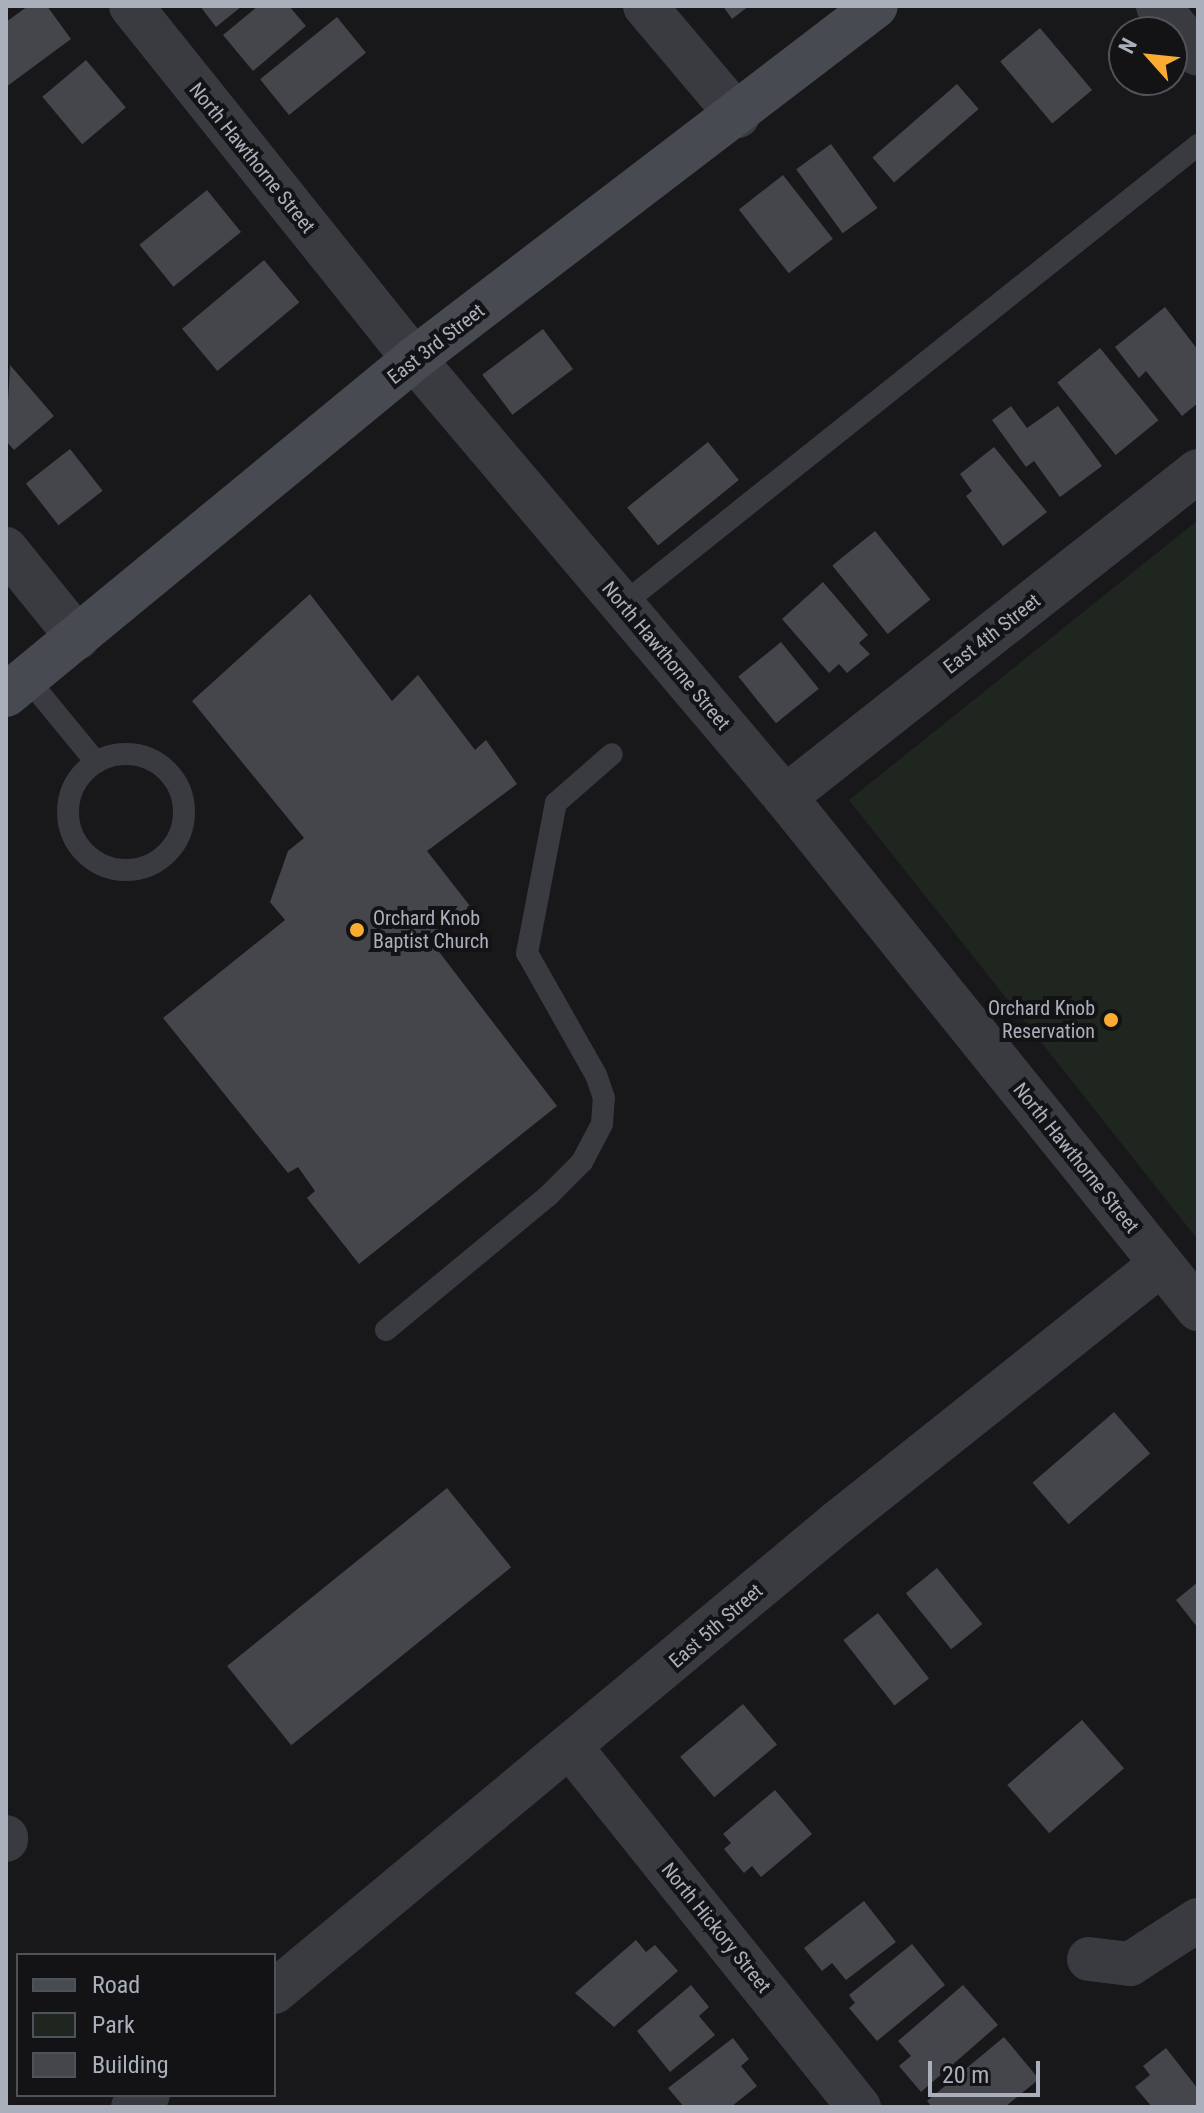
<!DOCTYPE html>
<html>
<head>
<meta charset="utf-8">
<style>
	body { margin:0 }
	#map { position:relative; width:1204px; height:2113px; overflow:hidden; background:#18181b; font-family:"Roboto Condensed",sans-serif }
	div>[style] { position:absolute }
	.green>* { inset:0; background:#1e261f }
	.building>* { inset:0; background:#44464b; transform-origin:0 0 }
	.lane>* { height:22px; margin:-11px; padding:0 11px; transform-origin:11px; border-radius:11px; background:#393b40 }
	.lane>.ring { margin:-11px; padding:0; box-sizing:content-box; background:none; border:22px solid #393b40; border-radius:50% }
	.street>* { height:44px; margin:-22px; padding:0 22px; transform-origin:22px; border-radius:22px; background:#393b40 }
	.secondary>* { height:44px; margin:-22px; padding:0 22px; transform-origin:22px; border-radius:22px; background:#474a50 }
	.dots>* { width:22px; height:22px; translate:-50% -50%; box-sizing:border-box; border:4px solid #131316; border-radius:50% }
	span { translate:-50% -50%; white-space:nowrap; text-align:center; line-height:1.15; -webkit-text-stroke:8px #131316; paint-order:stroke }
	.street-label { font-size:20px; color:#aab0bb }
	.poi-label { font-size:20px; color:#aab0bb }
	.left { translate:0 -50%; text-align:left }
	.right { translate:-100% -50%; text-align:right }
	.frame { position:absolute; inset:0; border:8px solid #aab0bb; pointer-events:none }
	.legend { position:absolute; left:16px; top:1953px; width:260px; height:144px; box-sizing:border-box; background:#131316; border:2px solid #4f5258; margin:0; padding:10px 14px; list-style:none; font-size:24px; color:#aab0bb }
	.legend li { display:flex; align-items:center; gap:16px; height:40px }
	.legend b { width:40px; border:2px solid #4f5258 }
	.north { position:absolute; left:1108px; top:16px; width:80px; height:80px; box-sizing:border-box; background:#131316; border:2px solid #4f5258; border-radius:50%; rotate:297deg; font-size:22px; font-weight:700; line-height:32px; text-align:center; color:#aab0bb }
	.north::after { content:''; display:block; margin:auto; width:28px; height:36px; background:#f9ab32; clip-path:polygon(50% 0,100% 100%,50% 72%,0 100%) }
	.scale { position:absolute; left:928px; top:2061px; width:112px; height:36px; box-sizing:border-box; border:4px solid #aab0bb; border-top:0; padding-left:10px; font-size:24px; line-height:28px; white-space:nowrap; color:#aab0bb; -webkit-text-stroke:6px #131316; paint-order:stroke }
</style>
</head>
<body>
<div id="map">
	<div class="green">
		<div style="clip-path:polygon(1198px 520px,1198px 1240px,849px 800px)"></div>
	</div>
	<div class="building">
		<div style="clip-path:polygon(28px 6px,47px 6px,71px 39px,6px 87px,6px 22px)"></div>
		<div style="clip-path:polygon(200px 6px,242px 6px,216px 27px)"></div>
		<div style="clip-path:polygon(258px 6px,289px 6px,306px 26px,253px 71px,223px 35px)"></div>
		<div style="clip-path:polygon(723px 6px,749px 6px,732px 19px)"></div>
		<div style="left:337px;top:17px;width:46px;height:99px;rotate:51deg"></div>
		<div style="left:1040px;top:28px;width:81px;height:52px;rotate:50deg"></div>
		<div style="left:86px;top:60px;width:62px;height:57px;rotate:50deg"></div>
		<div style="left:957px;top:84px;width:33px;height:112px;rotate:49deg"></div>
		<div style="left:831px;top:144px;width:79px;height:43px;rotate:54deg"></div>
		<div style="left:783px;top:175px;width:81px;height:56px;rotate:52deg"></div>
		<div style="left:207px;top:190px;width:54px;height:87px;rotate:51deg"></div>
		<div style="left:264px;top:260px;width:55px;height:107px;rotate:50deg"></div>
		<div style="clip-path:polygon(1165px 307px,1198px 350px,1198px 403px,1182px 416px,1146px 371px,1139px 378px,1115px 347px)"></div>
		<div style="left:543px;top:329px;width:50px;height:76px;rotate:53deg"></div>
		<div style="left:1100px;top:348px;width:93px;height:55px;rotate:51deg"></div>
		<div style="clip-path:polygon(10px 365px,54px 416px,14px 450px,6px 441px)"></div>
		<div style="clip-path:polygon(1011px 406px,1027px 428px,1058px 406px,1102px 466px,1060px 497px,1034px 461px,1026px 467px,992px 420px)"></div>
		<div style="left:708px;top:442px;width:49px;height:104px;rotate:51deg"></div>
		<div style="clip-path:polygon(994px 447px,1047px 512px,1003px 546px,966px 496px,972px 491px,960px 474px)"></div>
		<div style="left:70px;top:449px;width:53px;height:56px;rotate:52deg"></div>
		<div style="left:875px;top:531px;width:88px;height:55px;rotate:51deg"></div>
		<div style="clip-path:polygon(823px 582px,868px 635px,859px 643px,870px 654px,847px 673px,839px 664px,829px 673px,782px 619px)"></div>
		<div style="clip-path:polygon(310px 594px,392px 701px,418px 675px,475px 750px,486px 740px,517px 784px,427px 851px,470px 906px,430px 940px,557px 1106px,359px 1264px,307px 1198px,315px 1191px,298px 1167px,288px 1173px,163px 1018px,285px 920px,270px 902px,288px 851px,304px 838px,192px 701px)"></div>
		<div style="left:781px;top:642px;width:60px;height:55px;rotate:51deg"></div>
		<div style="left:1114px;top:1412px;width:55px;height:108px;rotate:49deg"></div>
		<div style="left:447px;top:1488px;width:102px;height:283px;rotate:51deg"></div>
		<div style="left:937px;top:1568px;width:72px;height:40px;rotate:51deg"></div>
		<div style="clip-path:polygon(1198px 1582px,1198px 1628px,1176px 1600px)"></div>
		<div style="left:878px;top:1613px;width:83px;height:44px;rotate:52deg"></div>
		<div style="left:743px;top:1704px;width:53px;height:82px;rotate:50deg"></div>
		<div style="left:1082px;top:1720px;width:64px;height:99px;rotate:49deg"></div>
		<div style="clip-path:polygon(775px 1790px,812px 1834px,761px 1877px,752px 1866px,744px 1873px,724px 1849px,731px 1843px,723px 1834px)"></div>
		<div style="clip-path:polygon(864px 1901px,896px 1942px,846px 1980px,832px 1963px,822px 1971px,804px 1948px)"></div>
		<div style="clip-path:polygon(636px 1940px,646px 1952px,655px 1945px,678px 1971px,614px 2027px,575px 1993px)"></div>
		<div style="clip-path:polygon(912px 1944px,945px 1985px,877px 2041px,849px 2008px,855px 2003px,849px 1995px)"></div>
		<div style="clip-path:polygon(691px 1985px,709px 2007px,699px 2016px,715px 2035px,670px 2072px,637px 2031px)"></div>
		<div style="clip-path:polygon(963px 1985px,998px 2025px,921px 2092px,899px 2066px,911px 2056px,898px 2041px)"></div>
		<div style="clip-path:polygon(1004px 2037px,1039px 2079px,1005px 2107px,932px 2107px,927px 2101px)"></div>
		<div style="clip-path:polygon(733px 2038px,749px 2059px,741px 2066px,757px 2086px,731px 2107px,684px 2107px,668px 2088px)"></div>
		<div style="clip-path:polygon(1166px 2048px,1198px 2089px,1198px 2107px,1152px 2107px,1135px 2087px,1150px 2075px,1143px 2066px)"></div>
	</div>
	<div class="lane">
		<div style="left:623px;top:604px;width:736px;rotate:-38.6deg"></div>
		<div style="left:27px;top:678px;width:109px;rotate:50.6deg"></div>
		<div class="ring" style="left:68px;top:754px;width:94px;height:94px"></div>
		<div style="left:386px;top:1330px;width:210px;rotate:-39.6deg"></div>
		<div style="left:548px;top:1196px;width:48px;rotate:-45deg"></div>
		<div style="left:582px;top:1162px;width:43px;rotate:-62.2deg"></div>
		<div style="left:602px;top:1124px;width:26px;rotate:-86deg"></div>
		<div style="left:604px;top:1098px;width:24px;rotate:-109deg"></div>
		<div style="left:596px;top:1075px;width:140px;rotate:-119.5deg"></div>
		<div style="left:527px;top:953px;width:153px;rotate:-79.1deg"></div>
		<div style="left:556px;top:803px;width:74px;rotate:-41.2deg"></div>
	</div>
	<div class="street">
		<div style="left:131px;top:6px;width:452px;rotate:51.3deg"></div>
		<div style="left:414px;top:359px;width:574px;rotate:49.73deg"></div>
		<div style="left:785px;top:797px;width:658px;rotate:51.11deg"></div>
		<div style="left:645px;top:6px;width:144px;rotate:49.8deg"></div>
		<div style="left:1158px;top:6px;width:62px;rotate:50.2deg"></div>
		<div style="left:6px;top:549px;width:114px;rotate:51deg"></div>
		<div style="left:785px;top:797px;width:526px;rotate:-38.29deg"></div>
		<div style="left:572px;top:1749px;width:459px;rotate:51.3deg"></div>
		<div style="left:6px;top:1837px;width:3px;rotate:90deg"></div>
		<div style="left:1089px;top:1959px;width:41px;rotate:7deg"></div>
		<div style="left:1130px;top:1964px;width:81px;rotate:-32.9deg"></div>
		<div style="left:274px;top:1992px;width:734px;rotate:-39.81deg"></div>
		<div style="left:838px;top:1522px;width:413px;rotate:-38.6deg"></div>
		<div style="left:133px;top:2107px;width:19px;rotate:-39deg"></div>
	</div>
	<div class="secondary">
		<div style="left:6px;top:695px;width:529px;rotate:-39.47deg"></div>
		<div style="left:414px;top:359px;width:581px;rotate:-37.38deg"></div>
	</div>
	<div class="dots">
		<div style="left:357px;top:930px;background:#f9ab32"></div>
		<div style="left:1111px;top:1020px;background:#f9ab32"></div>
	</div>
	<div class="street-label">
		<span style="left:252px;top:158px;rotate:51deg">North Hawthorne Street</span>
		<span style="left:436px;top:344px;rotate:-38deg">East 3rd Street</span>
		<span style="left:992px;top:634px;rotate:-38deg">East 4th Street</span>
		<span style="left:666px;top:656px;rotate:50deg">North Hawthorne Street</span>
		<span style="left:1076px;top:1158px;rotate:51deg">North Hawthorne Street</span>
		<span style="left:716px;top:1626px;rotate:-41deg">East 5th Street</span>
		<span style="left:716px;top:1928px;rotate:51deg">North Hickory Street</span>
	</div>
	<div class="poi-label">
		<span class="left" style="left:373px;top:930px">Orchard Knob<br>Baptist Church</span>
		<span class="right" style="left:1095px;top:1020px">Orchard Knob<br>Reservation</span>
	</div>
	<div class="frame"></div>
	<ul class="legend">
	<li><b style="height:10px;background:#474a50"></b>Road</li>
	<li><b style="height:22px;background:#1e261f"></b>Park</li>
	<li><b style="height:22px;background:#44464b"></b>Building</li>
	</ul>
	<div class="north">N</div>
	<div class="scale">20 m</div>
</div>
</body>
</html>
